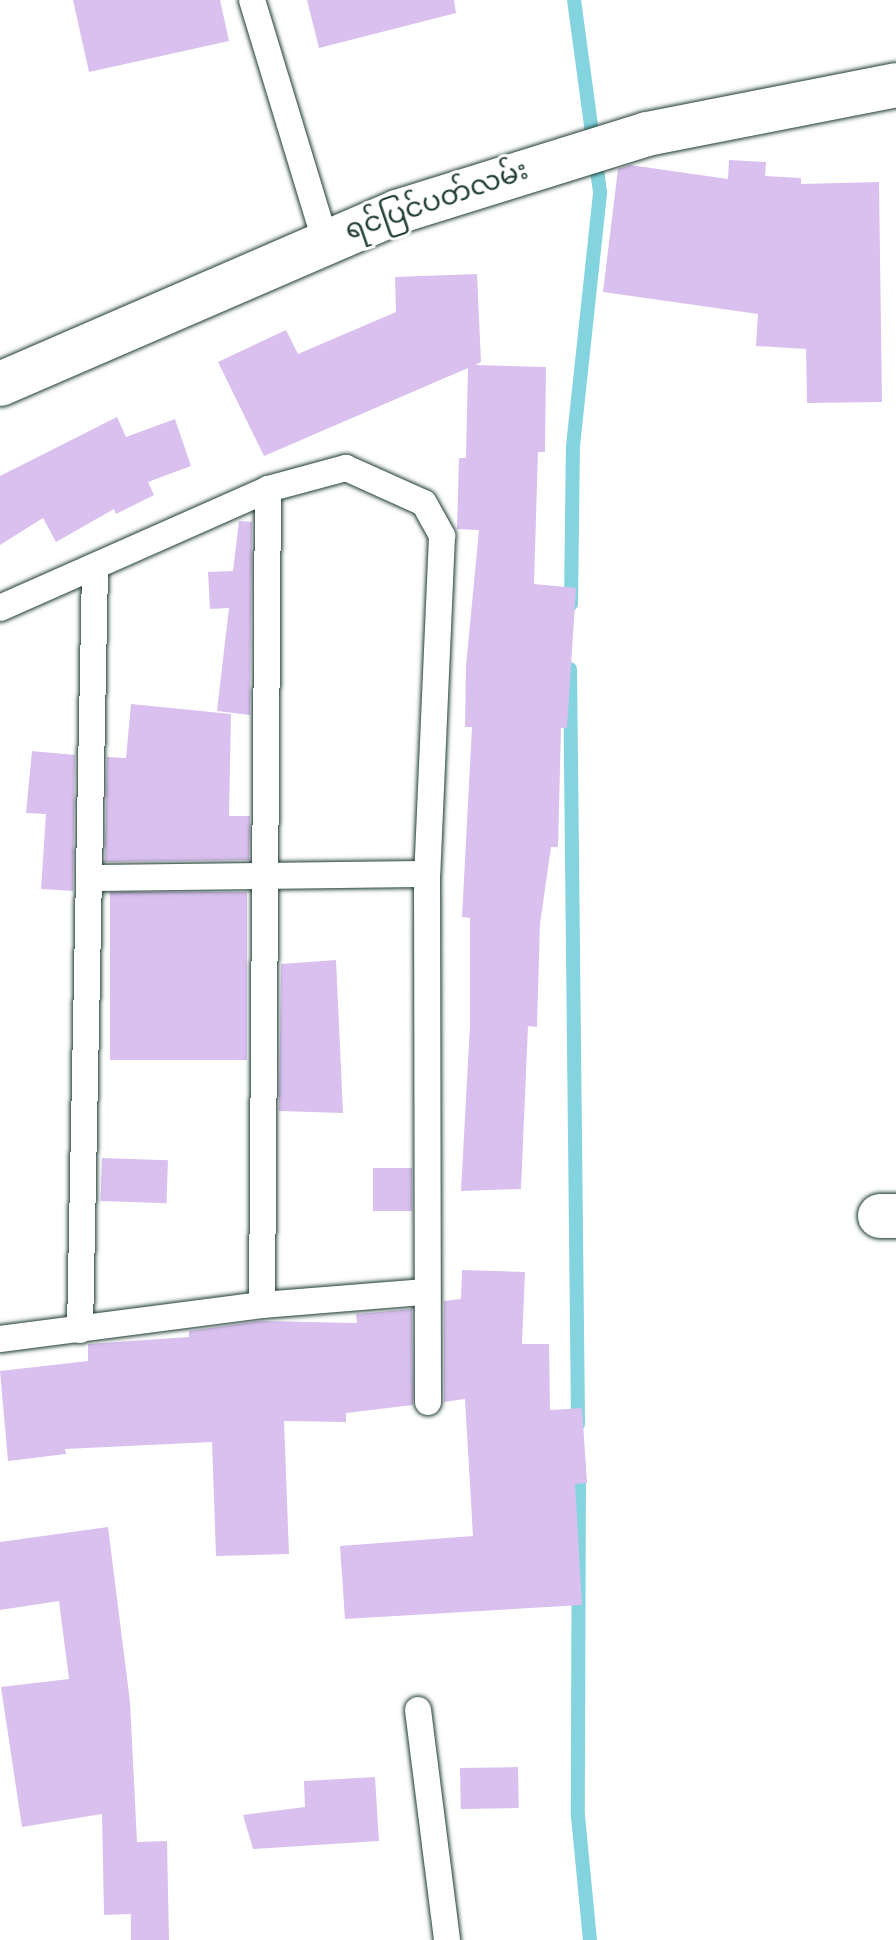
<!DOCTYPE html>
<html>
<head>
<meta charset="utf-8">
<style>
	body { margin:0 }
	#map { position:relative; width:896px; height:1940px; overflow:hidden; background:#fff; font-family:Mynerve,"Noto Sans Myanmar",sans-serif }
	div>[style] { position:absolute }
	.stream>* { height:14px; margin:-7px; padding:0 7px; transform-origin:7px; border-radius:7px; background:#84d4df }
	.building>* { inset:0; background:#d9c0ef; transform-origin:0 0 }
	.roads { filter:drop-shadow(0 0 2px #1f3d34) drop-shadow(0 0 2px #1f3d34) }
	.service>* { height:26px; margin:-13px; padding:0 13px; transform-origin:13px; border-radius:13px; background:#fff }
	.minor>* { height:44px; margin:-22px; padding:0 22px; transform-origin:22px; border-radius:22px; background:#fff }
	.tertiary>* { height:44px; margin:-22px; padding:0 22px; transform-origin:22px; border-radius:22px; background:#fff }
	span { translate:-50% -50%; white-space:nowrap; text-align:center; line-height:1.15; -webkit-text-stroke:6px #fff; paint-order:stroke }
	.street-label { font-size:28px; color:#1f3d34 }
</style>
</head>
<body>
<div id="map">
	<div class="stream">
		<div style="left:571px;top:604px;width:158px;rotate:-89.3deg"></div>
		<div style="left:573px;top:446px;width:255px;rotate:-83.9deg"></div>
		<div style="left:600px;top:192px;width:194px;rotate:-97.7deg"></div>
		<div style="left:570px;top:669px;width:755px;rotate:89.39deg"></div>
		<div style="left:579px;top:1465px;width:351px;rotate:90.2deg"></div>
		<div style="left:578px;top:1816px;width:125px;rotate:84.5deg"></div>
	</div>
	<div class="building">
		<div style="clip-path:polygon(73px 0,220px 0,229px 41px,89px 72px)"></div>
		<div style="clip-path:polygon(307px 0,454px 0,456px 13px,319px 48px)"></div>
		<div style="clip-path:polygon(729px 160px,766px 162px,765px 176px,801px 178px,801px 184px,879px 182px,882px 402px,807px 403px,806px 349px,756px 346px,758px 314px,603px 292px,618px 169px,630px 165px,728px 179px)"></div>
		<div style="clip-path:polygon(477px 274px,481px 362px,475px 365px,546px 367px,545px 452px,538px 452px,534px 584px,576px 588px,567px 728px,561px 728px,558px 847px,551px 847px,540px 924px,537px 1027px,528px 1026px,521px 1189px,461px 1191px,470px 1025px,470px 918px,462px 917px,472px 727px,465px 727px,466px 666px,479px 530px,457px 529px,459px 458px,466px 458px,468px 368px,264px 456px,218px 362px,286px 330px,298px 354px,396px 312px,395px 277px)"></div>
		<div style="clip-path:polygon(117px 417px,126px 437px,175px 419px,191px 466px,148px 482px,154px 495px,116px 514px,114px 509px,56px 542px,43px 518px,0 545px,0 476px)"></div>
		<div style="clip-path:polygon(239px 521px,252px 522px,250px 715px,217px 711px,229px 608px,210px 609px,208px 572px,233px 571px)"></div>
		<div style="clip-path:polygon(131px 704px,231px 714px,229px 816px,250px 816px,249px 860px,105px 862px,107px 757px,126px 758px)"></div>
		<div style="clip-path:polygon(32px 751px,75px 755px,73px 891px,41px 889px,46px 814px,26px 813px)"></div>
		<div style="left:247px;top:892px;width:168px;height:137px;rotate:90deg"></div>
		<div style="clip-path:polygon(336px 960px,343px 1113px,279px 1111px,281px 964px)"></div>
		<div style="left:102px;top:1158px;width:66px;height:43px;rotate:2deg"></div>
		<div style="left:412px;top:1168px;width:43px;height:39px;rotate:90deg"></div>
		<div style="clip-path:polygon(462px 1270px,525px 1272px,522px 1344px,549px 1344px,550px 1410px,582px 1408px,587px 1483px,575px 1484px,582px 1605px,345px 1619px,340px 1546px,473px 1536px,465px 1399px,444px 1402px,444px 1301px,461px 1299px)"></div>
		<div style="clip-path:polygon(412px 1309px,413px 1405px,346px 1413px,346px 1422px,284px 1421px,289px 1554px,216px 1556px,212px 1442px,65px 1449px,66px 1454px,8px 1461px,0 1371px,88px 1361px,88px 1344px,189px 1337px,189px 1331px,260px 1321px,357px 1323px,356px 1314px)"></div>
		<div style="clip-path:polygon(108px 1527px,130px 1702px,137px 1842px,167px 1841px,169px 1940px,131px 1940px,131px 1914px,104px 1915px,102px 1814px,22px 1827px,1px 1687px,69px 1679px,59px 1601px,0 1610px,0 1542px)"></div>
		<div style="left:518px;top:1767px;width:41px;height:58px;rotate:89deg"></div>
		<div style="clip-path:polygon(375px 1777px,379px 1841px,253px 1849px,243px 1815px,305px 1807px,304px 1781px)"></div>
	</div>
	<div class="roads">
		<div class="service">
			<div style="left:252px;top:0;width:252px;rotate:73.1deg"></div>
			<div style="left:0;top:608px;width:293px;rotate:-23.9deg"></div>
			<div style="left:268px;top:489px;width:81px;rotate:-15.1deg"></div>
			<div style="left:346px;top:468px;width:85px;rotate:24.2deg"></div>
			<div style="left:424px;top:503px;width:38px;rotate:61deg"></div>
			<div style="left:442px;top:536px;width:338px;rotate:92.5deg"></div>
			<div style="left:427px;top:874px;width:528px;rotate:89.89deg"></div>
			<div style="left:90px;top:878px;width:337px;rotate:-0.7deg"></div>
			<div style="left:262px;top:1305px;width:816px;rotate:-89.58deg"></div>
			<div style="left:80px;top:1330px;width:762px;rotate:-88.87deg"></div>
			<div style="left:0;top:1339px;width:264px;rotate:-7.4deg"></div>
			<div style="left:262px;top:1305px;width:164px;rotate:-4.6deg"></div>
			<div style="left:418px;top:1710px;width:232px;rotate:82.8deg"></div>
		</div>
		<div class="minor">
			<div style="left:880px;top:1216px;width:16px"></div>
		</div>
		<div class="tertiary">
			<div style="left:0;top:384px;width:433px;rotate:-23.4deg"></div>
			<div style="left:397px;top:212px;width:262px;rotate:-17.3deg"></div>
			<div style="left:647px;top:134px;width:254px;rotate:-11.1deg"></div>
		</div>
	</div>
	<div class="street-label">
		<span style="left:437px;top:202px;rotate:-19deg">ရင်ပြင်ပတ်လမ်း</span>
	</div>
</div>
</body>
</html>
